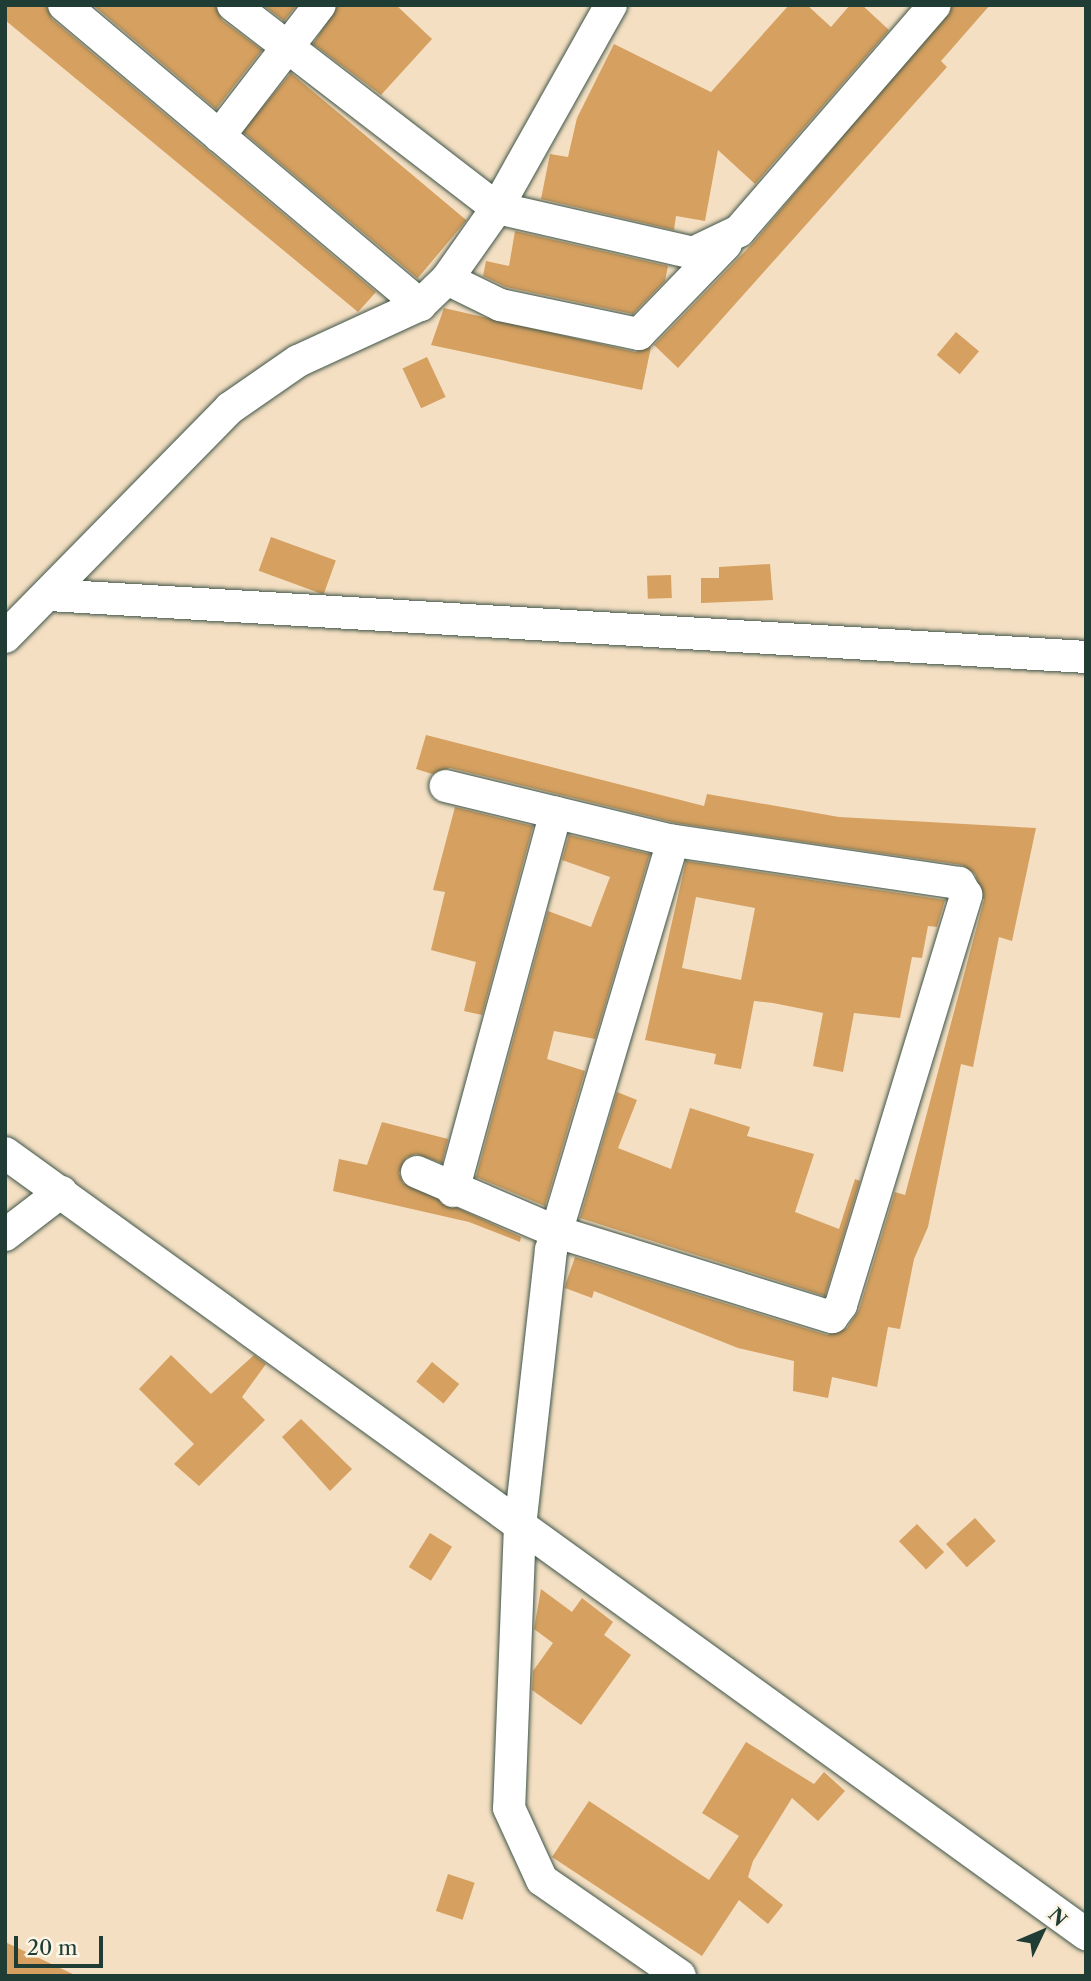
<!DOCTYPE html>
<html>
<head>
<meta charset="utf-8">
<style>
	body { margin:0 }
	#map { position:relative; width:1091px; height:1981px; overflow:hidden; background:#f4dfc2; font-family:"Libre Caslon Text",serif }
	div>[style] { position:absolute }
	.building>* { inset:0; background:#d5a060; transform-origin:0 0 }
	.roads { filter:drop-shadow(0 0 2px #3f5549) drop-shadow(0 0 2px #3f5549) }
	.minor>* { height:32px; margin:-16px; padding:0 16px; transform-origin:16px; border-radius:16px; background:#fff }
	span { translate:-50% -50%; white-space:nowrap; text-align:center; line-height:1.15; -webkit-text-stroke:6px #fcf5e5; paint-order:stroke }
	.frame { position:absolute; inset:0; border:7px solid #1f3d34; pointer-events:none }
	.north { position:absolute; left:1007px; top:1897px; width:70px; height:70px; -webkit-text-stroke:5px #fcf5e5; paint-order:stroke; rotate:46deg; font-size:19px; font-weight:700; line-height:28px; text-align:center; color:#1f3d34 }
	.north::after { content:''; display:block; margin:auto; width:24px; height:32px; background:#1f3d34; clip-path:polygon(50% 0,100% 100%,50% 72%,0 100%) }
	.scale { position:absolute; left:14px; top:1936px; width:89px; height:32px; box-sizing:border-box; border:4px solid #1f3d34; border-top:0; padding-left:9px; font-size:21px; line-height:24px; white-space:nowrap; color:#1f3d34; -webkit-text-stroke:5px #fcf5e5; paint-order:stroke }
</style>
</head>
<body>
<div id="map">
	<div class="building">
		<div style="clip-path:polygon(5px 5px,46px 5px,52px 19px,376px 292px,358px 312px,5px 20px)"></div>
		<div style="clip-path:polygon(93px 5px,215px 5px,222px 20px,262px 50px,216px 109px)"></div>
		<div style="clip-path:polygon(263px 5px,297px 5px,284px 21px)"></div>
		<div style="clip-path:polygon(338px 5px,396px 5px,432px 39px,381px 95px,313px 44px)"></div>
		<div style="clip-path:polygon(789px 5px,807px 5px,831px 27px,850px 5px,862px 5px,889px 30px,755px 184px,718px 150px,705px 221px,676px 216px,674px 230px,541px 199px,550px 154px,568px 157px,577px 118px,614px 44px,711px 92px)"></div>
		<div style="clip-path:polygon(953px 5px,990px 5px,941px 61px,947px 67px,678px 368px,654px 345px,753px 243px)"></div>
		<div style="left:291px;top:73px;width:229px;height:76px;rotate:40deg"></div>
		<div style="clip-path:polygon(515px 231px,668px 266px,665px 281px,633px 314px,506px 287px,483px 276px,486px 261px,509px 266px)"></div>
		<div style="clip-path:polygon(444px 308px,635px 352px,651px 347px,642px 390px,431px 345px)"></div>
		<div style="left:956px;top:332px;width:30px;height:30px;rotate:40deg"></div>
		<div style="left:427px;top:357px;width:44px;height:27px;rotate:65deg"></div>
		<div style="left:271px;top:537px;width:69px;height:36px;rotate:20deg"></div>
		<div style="clip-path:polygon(770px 564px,773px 600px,701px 603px,701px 578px,719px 578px,719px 567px)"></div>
		<div style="left:671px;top:575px;width:23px;height:24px;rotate:88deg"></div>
		<div style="clip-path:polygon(426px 735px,704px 806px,707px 794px,839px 817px,1036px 828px,1012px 941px,999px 937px,973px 1067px,961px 1064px,928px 1227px,914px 1259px,900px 1329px,888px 1327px,877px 1387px,832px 1377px,828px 1398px,793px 1391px,794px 1361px,738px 1348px,594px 1291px,592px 1298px,565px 1288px,566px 1283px,575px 1257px,827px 1335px,847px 1328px,859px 1310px,895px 1192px,905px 1195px,984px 900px,975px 874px,962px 865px,676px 823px,450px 768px,432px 774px,416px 769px)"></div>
		<div style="clip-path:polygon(455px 807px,533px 826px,482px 1015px,464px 1011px,476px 962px,431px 950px,445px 892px,433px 890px)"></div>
		<div style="clip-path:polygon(569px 835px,650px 854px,595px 1039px,554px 1031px,547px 1059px,585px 1071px,545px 1206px,476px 1177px,548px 911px,591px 927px,610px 877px,562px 860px)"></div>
		<div style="clip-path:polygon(evenodd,686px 861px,945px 900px,937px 927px,928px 926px,922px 958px,912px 957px,900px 1018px,854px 1013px,843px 1072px,813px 1066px,823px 1013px,773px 1003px,754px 1001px,741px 1069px,714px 1064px,716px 1054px,645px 1040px,686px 861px,696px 897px,755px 908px,741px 980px,682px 968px,696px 897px)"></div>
		<div style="clip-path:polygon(617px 1092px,637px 1100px,618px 1148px,671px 1169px,690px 1108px,750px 1127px,747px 1136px,814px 1154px,795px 1212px,839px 1229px,855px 1179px,860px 1181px,825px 1296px,580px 1218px)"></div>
		<div style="clip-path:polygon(382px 1122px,448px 1139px,442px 1163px,416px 1154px,406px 1158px,399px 1173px,403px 1183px,521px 1237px,520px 1242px,469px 1222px,333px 1191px,339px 1159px,367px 1165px)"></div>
		<div style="clip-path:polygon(171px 1355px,211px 1394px,254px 1355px,266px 1364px,242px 1397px,265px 1420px,199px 1486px,174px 1464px,194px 1444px,139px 1389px)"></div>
		<div style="left:432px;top:1362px;width:35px;height:25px;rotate:39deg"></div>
		<div style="clip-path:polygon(301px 1419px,352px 1469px,330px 1491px,282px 1437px)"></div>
		<div style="left:975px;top:1518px;width:31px;height:39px;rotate:48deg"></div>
		<div style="left:917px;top:1524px;width:39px;height:25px;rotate:46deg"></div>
		<div style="left:430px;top:1533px;width:26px;height:40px;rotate:32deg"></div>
		<div style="clip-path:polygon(541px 1589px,572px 1612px,582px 1598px,613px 1622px,604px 1635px,631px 1655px,581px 1725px,532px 1690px,533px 1671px,553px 1643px,534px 1629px)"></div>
		<div style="clip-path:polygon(746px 1742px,814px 1784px,824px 1772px,845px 1791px,818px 1821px,792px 1798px,753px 1861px,748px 1877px,783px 1905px,768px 1924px,739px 1900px,702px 1956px,552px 1857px,589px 1801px,709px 1880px,739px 1836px,702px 1813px)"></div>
		<div style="left:448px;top:1874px;width:28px;height:39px;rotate:18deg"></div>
		<div style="clip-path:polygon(5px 1942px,77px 1976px,5px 1976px)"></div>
	</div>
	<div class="roads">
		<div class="minor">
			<div style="left:64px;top:5px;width:466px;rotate:40.1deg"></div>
			<div style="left:233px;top:5px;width:333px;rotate:37.6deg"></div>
			<div style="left:497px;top:208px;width:201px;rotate:12.9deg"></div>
			<div style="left:693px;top:253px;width:51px;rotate:-25.6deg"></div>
			<div style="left:739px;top:231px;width:299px;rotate:-49.1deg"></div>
			<div style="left:219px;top:136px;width:165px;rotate:-52.4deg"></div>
			<div style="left:447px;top:279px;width:59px;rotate:26.1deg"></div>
			<div style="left:500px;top:305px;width:142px;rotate:11.8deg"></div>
			<div style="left:639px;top:334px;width:125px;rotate:-46deg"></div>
			<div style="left:49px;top:595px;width:1039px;rotate:3.42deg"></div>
			<div style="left:5px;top:637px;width:321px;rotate:-45.5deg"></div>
			<div style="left:230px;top:408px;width:83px;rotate:-34.7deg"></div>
			<div style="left:298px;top:361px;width:134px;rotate:-24.7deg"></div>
			<div style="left:420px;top:305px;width:37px;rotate:-44deg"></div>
			<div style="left:447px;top:279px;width:87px;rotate:-54.8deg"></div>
			<div style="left:497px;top:208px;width:233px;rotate:-60.7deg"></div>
			<div style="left:673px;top:841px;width:427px;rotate:106.6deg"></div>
			<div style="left:551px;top:1250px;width:277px;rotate:96.4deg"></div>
			<div style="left:520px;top:1525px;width:283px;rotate:92.2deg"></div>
			<div style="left:509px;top:1808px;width:79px;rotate:65.4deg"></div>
			<div style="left:542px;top:1880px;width:168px;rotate:34.8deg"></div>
			<div style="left:5px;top:1153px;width:1334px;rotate:35.85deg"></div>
			<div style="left:417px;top:1172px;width:152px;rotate:23.2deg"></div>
			<div style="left:557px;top:1232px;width:288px;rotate:17.2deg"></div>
			<div style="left:832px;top:1317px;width:15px;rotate:-53deg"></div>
			<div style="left:841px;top:1305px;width:429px;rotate:-73deg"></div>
			<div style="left:966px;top:895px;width:14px;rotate:-120deg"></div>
			<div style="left:959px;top:883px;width:289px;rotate:-171.6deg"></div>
			<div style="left:673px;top:841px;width:234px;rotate:-166.4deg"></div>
			<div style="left:453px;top:1191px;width:392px;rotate:-74.8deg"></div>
			<div style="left:5px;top:1235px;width:71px;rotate:-37.5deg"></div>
		</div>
	</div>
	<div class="frame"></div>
	<div class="north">N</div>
	<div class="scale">20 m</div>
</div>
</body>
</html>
